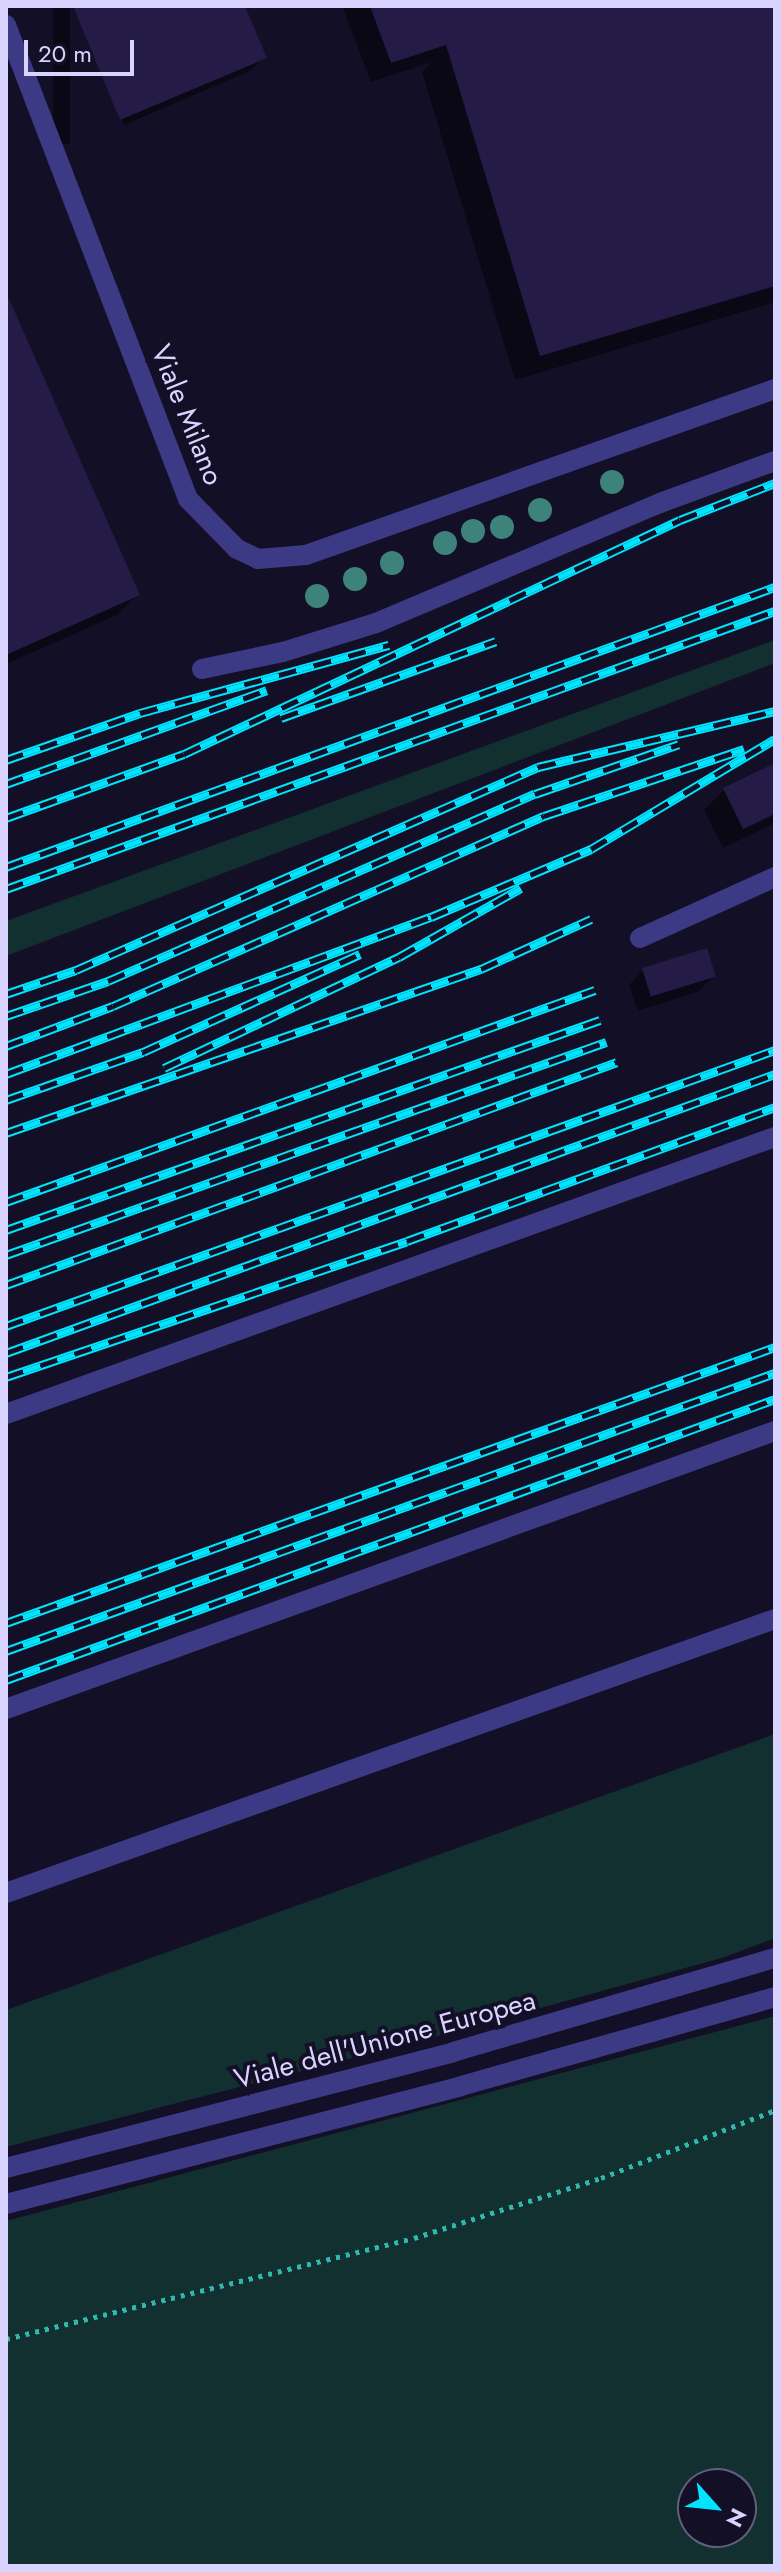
<!DOCTYPE html>
<html>
<head>
<meta charset="utf-8">
<style>
	body { margin:0 }
	#map { position:relative; width:781px; height:2572px; overflow:hidden; background:#130f26; font-family:Jost,sans-serif }
	div>[style] { position:absolute }
	.green>* { inset:0; background:#12302f }
	.shadow>* { inset:0; background:#0007; transform-origin:0 0 }
	.building>* { inset:0; background:#241b47; transform-origin:0 0 }
	.path>* { height:5px; margin-top:-2.5px; transform-origin:0; background:repeating-linear-gradient(90deg,#2fb8b0 0 4px,transparent 0 10px) }
	.service>* { height:20px; margin:-10px; padding:0 10px; transform-origin:10px; border-radius:10px; background:#3d3a85 }
	.minor>* { height:20px; margin:-10px; padding:0 10px; transform-origin:10px; border-radius:10px; background:#3d3a85 }
	.rail>* { height:9px; margin-top:-4.5px; transform-origin:0; background:repeating-linear-gradient(90deg,#130f26 0 18px,#00e5ff 0 36px); box-sizing:border-box; border-block:2px solid #00e5ff }
	.trees>* { width:24px; height:24px; margin:-12px; border-radius:50%; background:#3d827b }
	span { translate:-50% -50%; white-space:nowrap; text-align:center; line-height:1.15; -webkit-text-stroke:8px #130f26; paint-order:stroke }
	.street-label { font-size:28px; color:#d9d4ff }
	.frame { position:absolute; inset:0; border:8px solid #d9d4ff; pointer-events:none }
	.north { position:absolute; left:677px; top:2468px; width:80px; height:80px; box-sizing:border-box; background:#130f26; border:2px solid #625e7d; border-radius:50%; rotate:117deg; font-size:22px; font-weight:700; line-height:32px; text-align:center; color:#d9d4ff }
	.north::after { content:''; display:block; margin:auto; width:28px; height:36px; background:#00e5ff; clip-path:polygon(50% 0,100% 100%,50% 72%,0 100%) }
	.scale { position:absolute; left:24px; top:40px; width:110px; height:36px; box-sizing:border-box; border:4px solid #d9d4ff; border-top:0; padding-left:10px; font-size:24px; line-height:28px; white-space:nowrap; color:#d9d4ff; -webkit-text-stroke:6px #130f26; paint-order:stroke }
</style>
</head>
<body>
<div id="map">
	<div class="green">
		<div style="clip-path:polygon(775px 640px,775px 663px,6px 956px,6px 921px)"></div>
		<div style="clip-path:polygon(775px 1734px,775px 1938px,725px 1957px,457px 2031px,6px 2147px,6px 2010px)"></div>
		<div style="clip-path:polygon(evenodd,775px 2016px,775px 2566px,6px 2566px,6px 2221px,775px 2016px,693px 2484px,741px 2484px,741px 2532px,693px 2532px,693px 2484px)"></div>
	</div>
	<div class="shadow">
		<div style="left:53px;top:6px;width:17px;height:138px"></div>
		<div style="clip-path:polygon(75px 6px,243px 6px,264px 57px,250px 71px,124px 125px)"></div>
		<div style="clip-path:polygon(342px 6px,775px 6px,775px 302px,515px 380px,422px 72px,432px 62px,371px 82px)"></div>
		<div style="clip-path:polygon(6px 297px,138px 594px,117px 615px,6px 664px)"></div>
		<div style="clip-path:polygon(775px 765px,775px 823px,723px 848px,704px 810px,724px 790px)"></div>
		<div style="clip-path:polygon(643px 970px,714px 976px,699px 991px,638px 1011px,629px 985px)"></div>
	</div>
	<div class="building">
		<div style="clip-path:polygon(73px 6px,245px 6px,267px 58px,120px 120px)"></div>
		<div style="clip-path:polygon(370px 6px,775px 6px,775px 286px,540px 356px,446px 45px,391px 63px)"></div>
		<div style="clip-path:polygon(6px 292px,140px 595px,6px 655px)"></div>
		<div style="clip-path:polygon(775px 763px,775px 814px,743px 829px,723px 788px)"></div>
		<div style="left:707px;top:948px;width:30px;height:68px;rotate:73deg"></div>
	</div>
	<div class="path">
		<div style="left:6px;top:2339px;width:420px;rotate:-13.9deg"></div>
		<div style="left:414px;top:2238px;width:196px;rotate:-17.8deg"></div>
		<div style="left:601px;top:2178px;width:187px;rotate:-21.3deg"></div>
	</div>
	<div class="service">
		<div style="left:202px;top:669px;width:83px;rotate:-11.9deg"></div>
		<div style="left:283px;top:652px;width:97px;rotate:-17.3deg"></div>
		<div style="left:376px;top:623px;width:308px;rotate:-22.9deg"></div>
		<div style="left:660px;top:503px;width:122px;rotate:-20.1deg"></div>
		<div style="left:640px;top:938px;width:148px;rotate:-24.3deg"></div>
		<div style="left:6px;top:1414px;width:817px;rotate:-19.81deg"></div>
		<div style="left:6px;top:1709px;width:818px;rotate:-19.88deg"></div>
		<div style="left:6px;top:1893px;width:816px;rotate:-19.61deg"></div>
	</div>
	<div class="minor">
		<div style="left:6px;top:25px;width:508px;rotate:68.99deg"></div>
		<div style="left:188px;top:499px;width:70px;rotate:45.6deg"></div>
		<div style="left:237px;top:549px;width:23px;rotate:25deg"></div>
		<div style="left:258px;top:559px;width:48px;rotate:-4.8deg"></div>
		<div style="left:306px;top:555px;width:498px;rotate:-19.5deg"></div>
		<div style="left:6px;top:2168px;width:462px;rotate:-14.5deg"></div>
		<div style="left:453px;top:2052px;width:335px;rotate:-16.3deg"></div>
		<div style="left:6px;top:2204px;width:470px;rotate:-14.5deg"></div>
		<div style="left:461px;top:2086px;width:326px;rotate:-15.8deg"></div>
	</div>
	<div class="rail">
		<div style="left:281px;top:718px;width:228px;rotate:-19.7deg"></div>
		<div style="left:6px;top:760px;width:142px;rotate:-19.3deg"></div>
		<div style="left:140px;top:713px;width:258px;rotate:-15.3deg"></div>
		<div style="left:6px;top:784px;width:277px;rotate:-19.8deg"></div>
		<div style="left:6px;top:818px;width:189px;rotate:-19.8deg"></div>
		<div style="left:184px;top:754px;width:548px;rotate:-25.26deg"></div>
		<div style="left:680px;top:520px;width:102px;rotate:-21.3deg"></div>
		<div style="left:6px;top:867px;width:818px;rotate:-20.01deg"></div>
		<div style="left:6px;top:889px;width:818px;rotate:-19.88deg"></div>
		<div style="left:6px;top:994px;width:74px;rotate:-18.9deg"></div>
		<div style="left:76px;top:970px;width:505px;rotate:-23.72deg"></div>
		<div style="left:538px;top:767px;width:244px;rotate:-13.3deg"></div>
		<div style="left:6px;top:1016px;width:108px;rotate:-18.9deg"></div>
		<div style="left:108px;top:981px;width:466px;rotate:-23.7deg"></div>
		<div style="left:535px;top:794px;width:152px;rotate:-19.1deg"></div>
		<div style="left:6px;top:1046px;width:114px;rotate:-20.5deg"></div>
		<div style="left:113px;top:1006px;width:471px;rotate:-23.8deg"></div>
		<div style="left:544px;top:816px;width:211px;rotate:-18.5deg"></div>
		<div style="left:164px;top:1068px;width:260px;rotate:-25.3deg"></div>
		<div style="left:399px;top:957px;width:140px;rotate:-29.5deg"></div>
		<div style="left:6px;top:1074px;width:453px;rotate:-20.3deg"></div>
		<div style="left:431px;top:917px;width:174px;rotate:-23deg"></div>
		<div style="left:591px;top:849px;width:214px;rotate:-30.9deg"></div>
		<div style="left:6px;top:1100px;width:145px;rotate:-19.3deg"></div>
		<div style="left:143px;top:1052px;width:238px;rotate:-24.3deg"></div>
		<div style="left:6px;top:1133px;width:503px;rotate:-19.05deg"></div>
		<div style="left:481px;top:969px;width:121px;rotate:-24.4deg"></div>
		<div style="left:6px;top:1202px;width:626px;rotate:-19.8deg"></div>
		<div style="left:6px;top:1230px;width:630px;rotate:-19.47deg"></div>
		<div style="left:6px;top:1255px;width:637px;rotate:-19.54deg"></div>
		<div style="left:6px;top:1285px;width:650px;rotate:-20.05deg"></div>
		<div style="left:6px;top:1326px;width:817px;rotate:-19.74deg"></div>
		<div style="left:6px;top:1353px;width:818px;rotate:-19.94deg"></div>
		<div style="left:6px;top:1377px;width:423px;rotate:-18.7deg"></div>
		<div style="left:407px;top:1241px;width:392px;rotate:-20deg"></div>
		<div style="left:6px;top:1623px;width:817px;rotate:-19.74deg"></div>
		<div style="left:6px;top:1651px;width:818px;rotate:-19.88deg"></div>
		<div style="left:6px;top:1680px;width:819px;rotate:-20.07deg"></div>
	</div>
	<div class="trees">
		<div style="left:612px;top:482px"></div>
		<div style="left:540px;top:510px"></div>
		<div style="left:502px;top:527px"></div>
		<div style="left:473px;top:531px"></div>
		<div style="left:445px;top:543px"></div>
		<div style="left:392px;top:563px"></div>
		<div style="left:355px;top:579px"></div>
		<div style="left:317px;top:596px"></div>
	</div>
	<div class="street-label">
		<span style="left:187px;top:415px;rotate:68deg">Viale Milano</span>
		<span style="left:385px;top:2040px;rotate:-15deg">Viale dell'Unione Europea</span>
	</div>
	<div class="frame"></div>
	<div class="north">N</div>
	<div class="scale">20 m</div>
</div>
</body>
</html>
